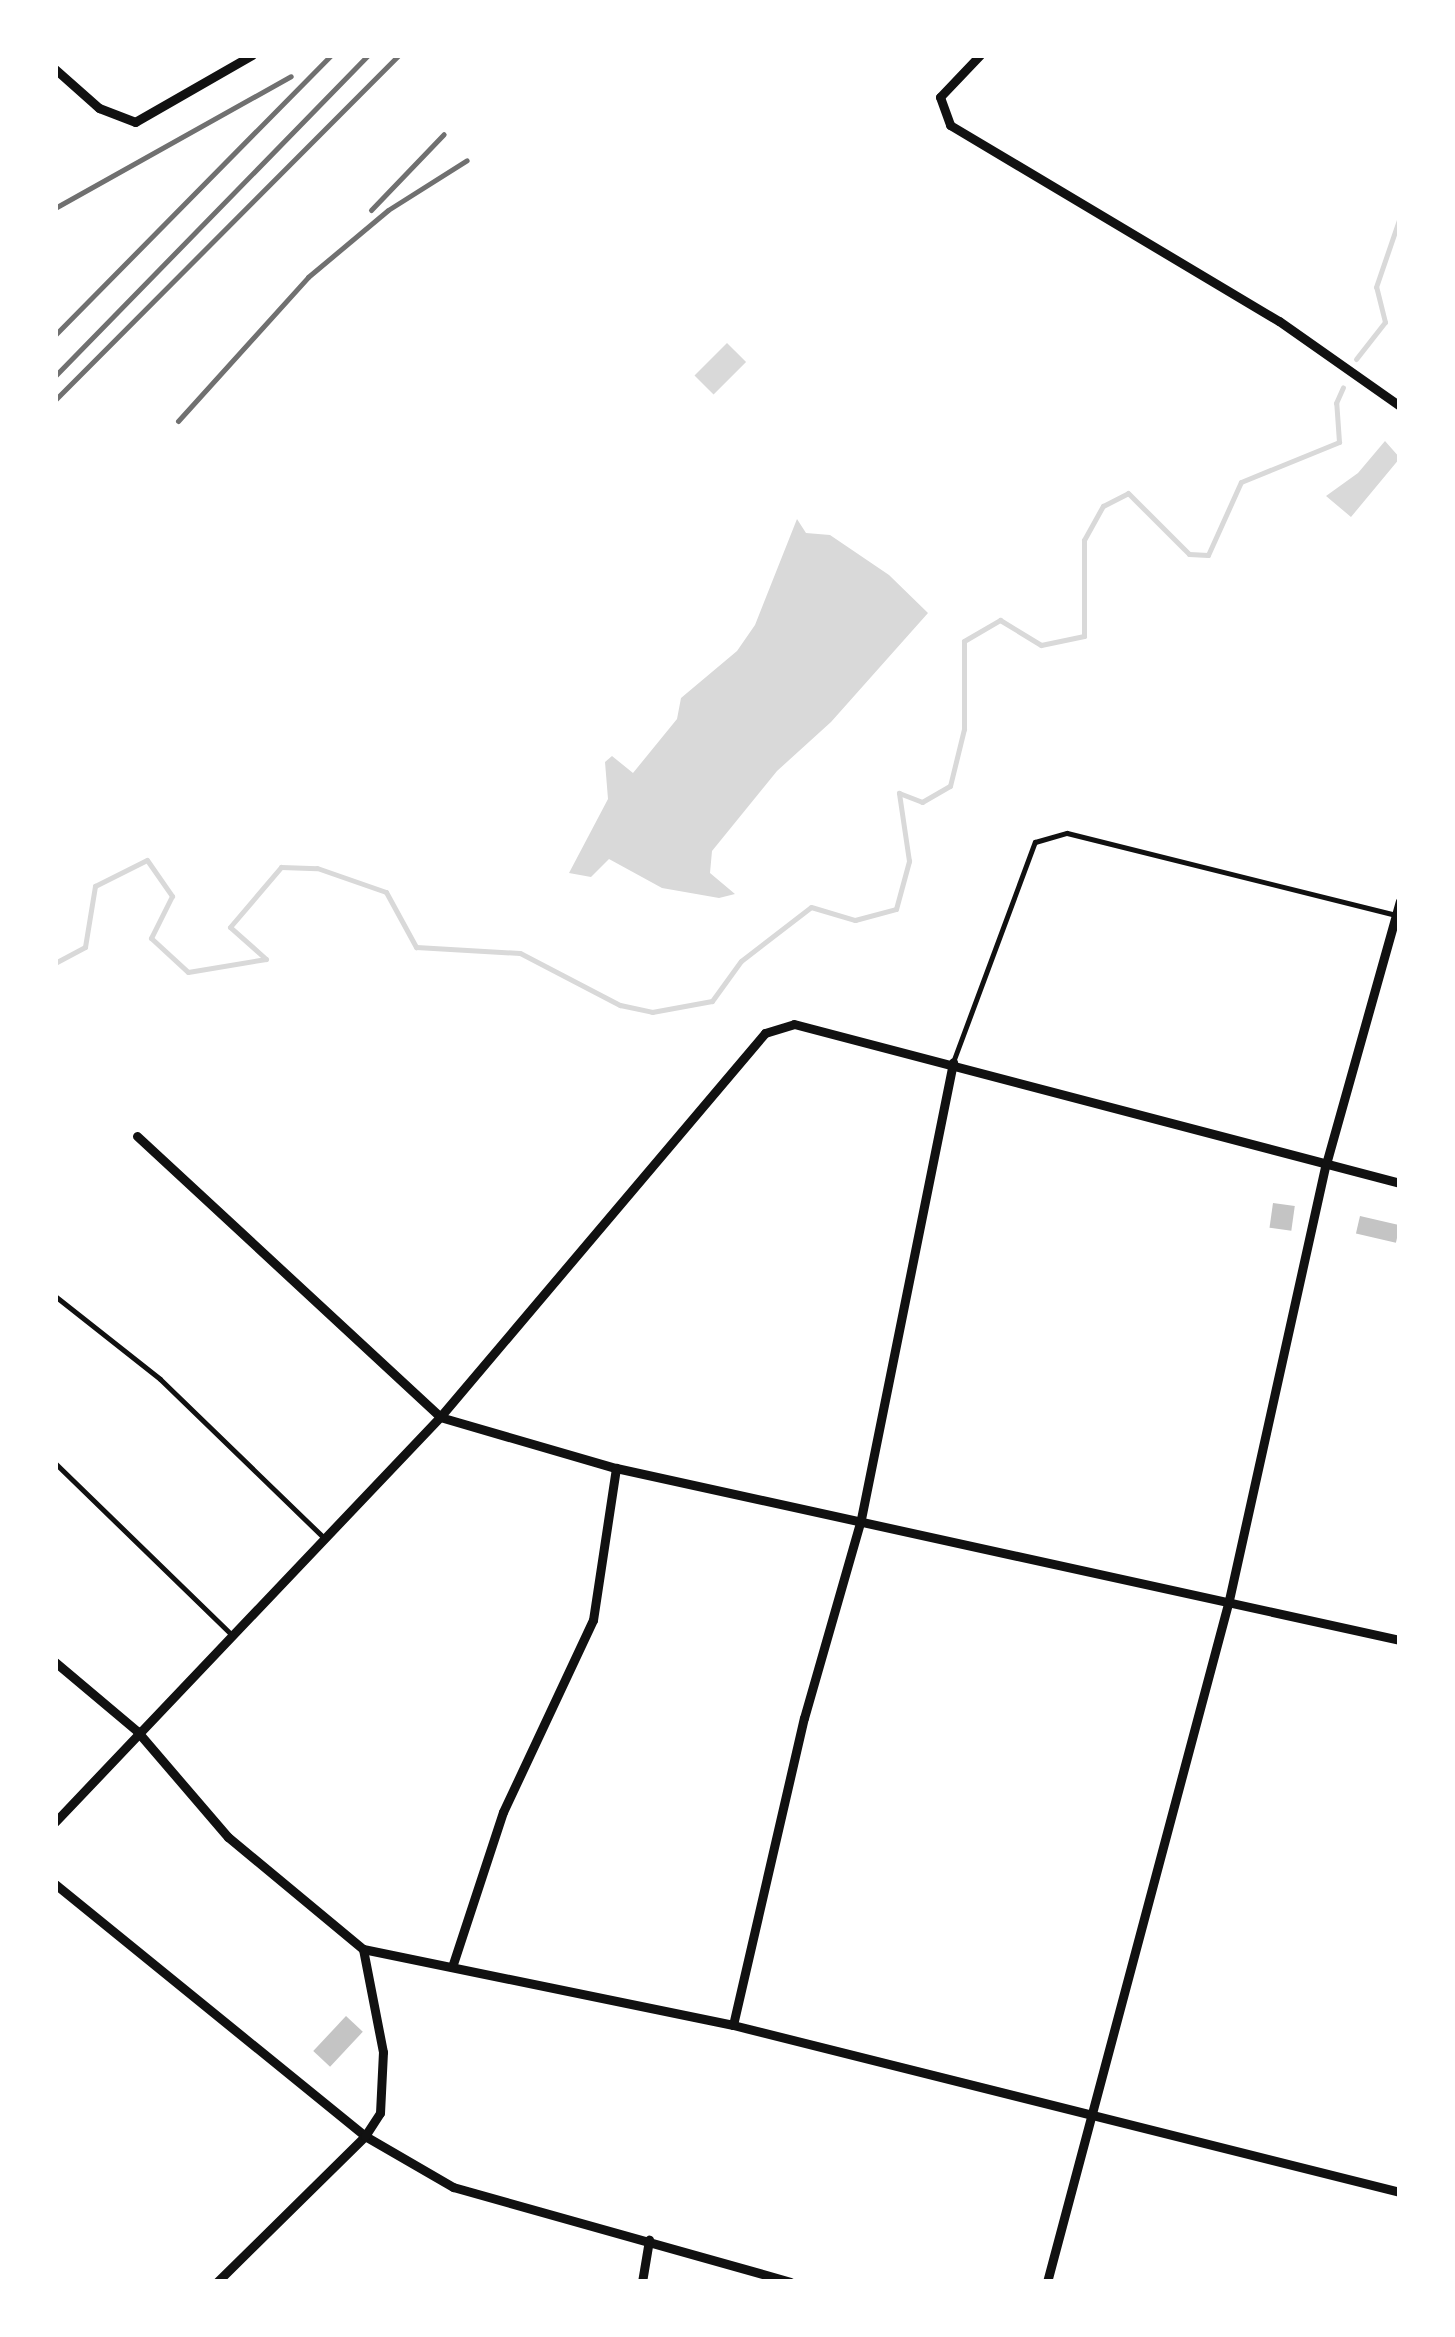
<!DOCTYPE html>
<html>
<head>
<meta charset="utf-8">
<style>
	body { margin:0 }
	#map { position:relative; width:1455px; height:2337px; overflow:hidden; background:#fff; font-family:Lato,sans-serif }
	div>[style] { position:absolute }
	.water>* { inset:0; background:#d9d9d9; transform-origin:0 0 }
	.stream>* { height:5px; margin:-2.5px; padding:0 2.5px; transform-origin:2.5px; border-radius:2.5px; background:#d9d9d9 }
	.building>* { inset:0; background:#c4c4c4; transform-origin:0 0 }
	.service>* { height:5px; margin:-2.5px; padding:0 2.5px; transform-origin:2.5px; border-radius:2.5px; background:#111 }
	.minor>* { height:9px; margin:-4.5px; padding:0 4.5px; transform-origin:4.5px; border-radius:4.5px; background:#111 }
	.rail>* { height:5px; margin:-2.5px; padding:0 2.5px; transform-origin:2.5px; border-radius:2.5px; background:#707070 }
	span { translate:-50% -50%; white-space:nowrap; text-align:center; line-height:1.15; -webkit-text-stroke:9px #fff; paint-order:stroke }
	.frame { position:absolute; inset:0; border:58px solid #fff; pointer-events:none }
</style>
</head>
<body>
<div id="map">
	<div class="water">
		<div style="left:727px;top:343px;width:27px;height:46px;rotate:45deg"></div>
		<div style="clip-path:polygon(1385px 441px,1400px 458px,1351px 517px,1326px 496px,1358px 473px)"></div>
		<div style="clip-path:polygon(797px 519px,806px 533px,830px 535px,889px 575px,928px 613px,831px 722px,777px 771px,712px 851px,710px 873px,735px 894px,719px 898px,662px 888px,609px 859px,591px 877px,569px 873px,608px 799px,605px 762px,612px 756px,633px 773px,677px 719px,681px 698px,737px 651px,755px 625px)"></div>
	</div>
	<div class="stream">
		<div style="left:1356px;top:359px;width:47px;rotate:-51.9deg"></div>
		<div style="left:1385px;top:322px;width:36px;rotate:-104deg"></div>
		<div style="left:1376px;top:287px;width:74px;rotate:-71.1deg"></div>
		<div style="left:55px;top:963px;width:34px;rotate:-28deg"></div>
		<div style="left:85px;top:947px;width:62px;rotate:-80.7deg"></div>
		<div style="left:95px;top:886px;width:58px;rotate:-26.6deg"></div>
		<div style="left:147px;top:860px;width:44px;rotate:55.2deg"></div>
		<div style="left:172px;top:896px;width:47px;rotate:116.6deg"></div>
		<div style="left:151px;top:938px;width:50px;rotate:42.6deg"></div>
		<div style="left:188px;top:972px;width:79px;rotate:-9.5deg"></div>
		<div style="left:266px;top:959px;width:48px;rotate:-138.4deg"></div>
		<div style="left:230px;top:927px;width:79px;rotate:-49.6deg"></div>
		<div style="left:281px;top:867px;width:36px;rotate:2deg"></div>
		<div style="left:317px;top:868px;width:73px;rotate:19.2deg"></div>
		<div style="left:386px;top:892px;width:63px;rotate:61.4deg"></div>
		<div style="left:416px;top:947px;width:104px;rotate:3.3deg"></div>
		<div style="left:520px;top:953px;width:113px;rotate:27.5deg"></div>
		<div style="left:620px;top:1005px;width:33px;rotate:12deg"></div>
		<div style="left:652px;top:1012px;width:61px;rotate:-10.4deg"></div>
		<div style="left:712px;top:1001px;width:49px;rotate:-54.1deg"></div>
		<div style="left:741px;top:961px;width:88px;rotate:-37.6deg"></div>
		<div style="left:811px;top:907px;width:46px;rotate:16.5deg"></div>
		<div style="left:855px;top:920px;width:42px;rotate:-15deg"></div>
		<div style="left:896px;top:909px;width:50px;rotate:-74.8deg"></div>
		<div style="left:909px;top:861px;width:69px;rotate:-98.4deg"></div>
		<div style="left:899px;top:793px;width:25px;rotate:21deg"></div>
		<div style="left:922px;top:802px;width:32px;rotate:-30deg"></div>
		<div style="left:950px;top:786px;width:59px;rotate:-76.2deg"></div>
		<div style="left:964px;top:729px;width:88px;rotate:-90deg"></div>
		<div style="left:964px;top:641px;width:42px;rotate:-30.3deg"></div>
		<div style="left:1000px;top:620px;width:48px;rotate:31.4deg"></div>
		<div style="left:1041px;top:645px;width:44px;rotate:-11.8deg"></div>
		<div style="left:1084px;top:636px;width:96px;rotate:-90deg"></div>
		<div style="left:1084px;top:540px;width:39px;rotate:-61deg"></div>
		<div style="left:1103px;top:506px;width:28px;rotate:-27deg"></div>
		<div style="left:1128px;top:493px;width:86px;rotate:45deg"></div>
		<div style="left:1189px;top:554px;width:19px;rotate:3deg"></div>
		<div style="left:1208px;top:555px;width:80px;rotate:-65.7deg"></div>
		<div style="left:1241px;top:482px;width:106px;rotate:-22.2deg"></div>
		<div style="left:1339px;top:442px;width:39px;rotate:-94deg"></div>
		<div style="left:1336px;top:403px;width:17px;rotate:-66deg"></div>
	</div>
	<div class="building">
		<div style="left:1273px;top:1203px;width:22px;height:25px;rotate:8deg"></div>
		<div style="left:1360px;top:1216px;width:41px;height:18px;rotate:13deg"></div>
		<div style="left:346px;top:2016px;width:23px;height:48px;rotate:43deg"></div>
	</div>
	<div class="service">
		<div style="left:953px;top:1062px;width:235px;rotate:-69.6deg"></div>
		<div style="left:1035px;top:842px;width:33px;rotate:-16deg"></div>
		<div style="left:1067px;top:833px;width:339px;rotate:14deg"></div>
		<div style="left:55px;top:1296px;width:134px;rotate:38.3deg"></div>
		<div style="left:160px;top:1379px;width:228px;rotate:44.1deg"></div>
		<div style="left:55px;top:1463px;width:245px;rotate:44.2deg"></div>
	</div>
	<div class="minor">
		<div style="left:980px;top:55px;width:58px;rotate:133.6deg"></div>
		<div style="left:940px;top:97px;width:30px;rotate:70deg"></div>
		<div style="left:950px;top:125px;width:383px;rotate:30.8deg"></div>
		<div style="left:1279px;top:321px;width:148px;rotate:35.1deg"></div>
		<div style="left:55px;top:69px;width:59px;rotate:41.6deg"></div>
		<div style="left:99px;top:108px;width:39px;rotate:21deg"></div>
		<div style="left:135px;top:122px;width:135px;rotate:-29.8deg"></div>
		<div style="left:137px;top:1136px;width:413px;rotate:42.8deg"></div>
		<div style="left:440px;top:1417px;width:183px;rotate:16.2deg"></div>
		<div style="left:616px;top:1468px;width:803px;rotate:12.37deg"></div>
		<div style="left:55px;top:1662px;width:107px;rotate:40.1deg"></div>
		<div style="left:137px;top:1731px;width:140px;rotate:49.4deg"></div>
		<div style="left:228px;top:1837px;width:175px;rotate:39.7deg"></div>
		<div style="left:363px;top:1949px;width:378px;rotate:11.6deg"></div>
		<div style="left:733px;top:2025px;width:688px;rotate:14.06deg"></div>
		<div style="left:55px;top:1822px;width:559px;rotate:-46.45deg"></div>
		<div style="left:440px;top:1417px;width:503px;rotate:-49.76deg"></div>
		<div style="left:765px;top:1033px;width:30px;rotate:-17deg"></div>
		<div style="left:794px;top:1024px;width:627px;rotate:14.7deg"></div>
		<div style="left:55px;top:1884px;width:400px;rotate:39.1deg"></div>
		<div style="left:365px;top:2136px;width:102px;rotate:30.1deg"></div>
		<div style="left:453px;top:2187px;width:350px;rotate:15.7deg"></div>
		<div style="left:452px;top:1967px;width:163px;rotate:-71.8deg"></div>
		<div style="left:503px;top:1812px;width:212px;rotate:-64.9deg"></div>
		<div style="left:593px;top:1620px;width:154px;rotate:-81.4deg"></div>
		<div style="left:733px;top:2025px;width:315px;rotate:-77deg"></div>
		<div style="left:804px;top:1718px;width:207px;rotate:-74deg"></div>
		<div style="left:861px;top:1519px;width:466px;rotate:-78.6deg"></div>
		<div style="left:217px;top:2282px;width:208px;rotate:-44.6deg"></div>
		<div style="left:365px;top:2136px;width:27px;rotate:-57deg"></div>
		<div style="left:380px;top:2113px;width:61px;rotate:-87.2deg"></div>
		<div style="left:383px;top:2052px;width:105px;rotate:-101deg"></div>
		<div style="left:642px;top:2282px;width:43px;rotate:-80.5deg"></div>
		<div style="left:1047px;top:2282px;width:706px;rotate:-75.06deg"></div>
		<div style="left:1229px;top:1600px;width:447px;rotate:-77.5deg"></div>
		<div style="left:1326px;top:1164px;width:273px;rotate:-74.3deg"></div>
	</div>
	<div class="rail">
		<div style="left:55px;top:208px;width:270px;rotate:-29.2deg"></div>
		<div style="left:371px;top:210px;width:105px;rotate:-46.2deg"></div>
		<div style="left:55px;top:335px;width:393px;rotate:-45.4deg"></div>
		<div style="left:55px;top:376px;width:448px;rotate:-45.7deg"></div>
		<div style="left:55px;top:400px;width:487px;rotate:-45.1deg"></div>
		<div style="left:178px;top:421px;width:194px;rotate:-47.9deg"></div>
		<div style="left:308px;top:277px;width:104px;rotate:-39.9deg"></div>
		<div style="left:388px;top:210px;width:93px;rotate:-32.3deg"></div>
	</div>
	<div class="frame"></div>
</div>
</body>
</html>
